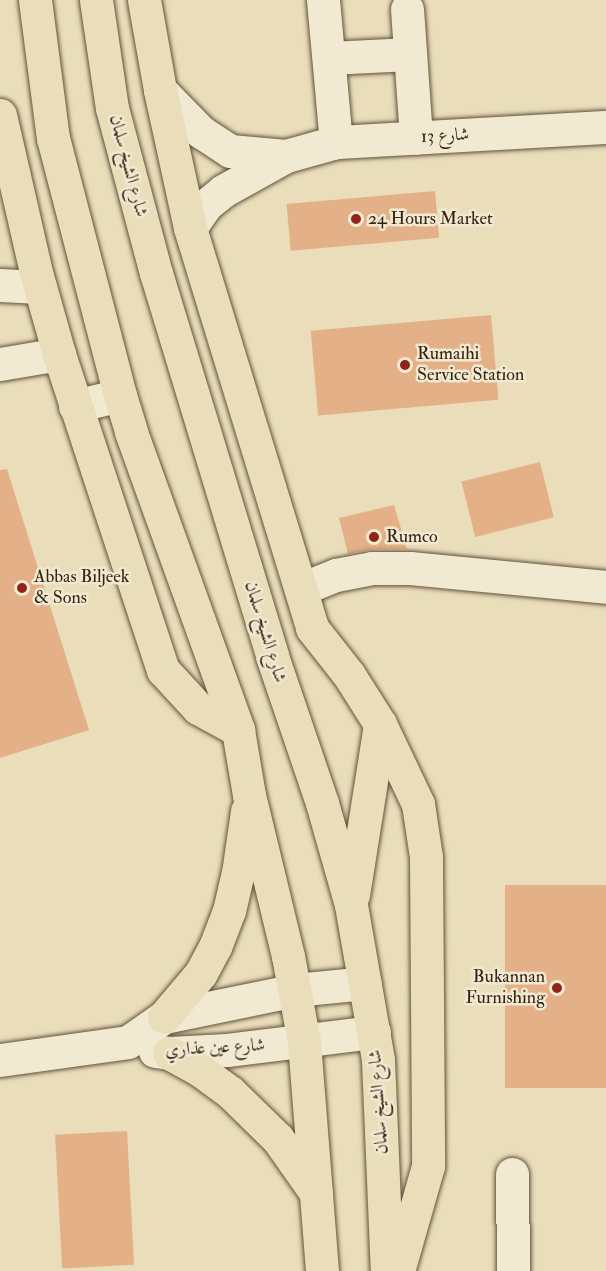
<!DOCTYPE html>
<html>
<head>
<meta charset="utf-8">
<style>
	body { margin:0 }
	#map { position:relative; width:606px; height:1271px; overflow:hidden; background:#e9ddba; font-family:"IM FELL Double Pica",Amiri,serif }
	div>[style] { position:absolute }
	.building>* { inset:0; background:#e3b087; transform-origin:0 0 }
	.roads { filter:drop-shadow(0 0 2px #62523a) drop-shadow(0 0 2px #62523a) }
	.minor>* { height:33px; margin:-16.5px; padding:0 16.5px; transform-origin:16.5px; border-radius:16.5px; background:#f1e9d2 }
	.major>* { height:33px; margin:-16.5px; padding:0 16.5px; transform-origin:16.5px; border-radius:16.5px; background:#e9ddba }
	.dots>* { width:16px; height:16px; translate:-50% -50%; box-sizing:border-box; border:3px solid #f1e9d2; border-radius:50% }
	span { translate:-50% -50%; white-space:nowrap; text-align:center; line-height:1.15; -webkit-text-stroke:5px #f1e9d2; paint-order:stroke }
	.street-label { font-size:18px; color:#352310 }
	.poi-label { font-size:18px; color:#352310 }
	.left { translate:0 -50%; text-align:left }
	.right { translate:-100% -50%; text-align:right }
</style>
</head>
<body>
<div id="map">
	<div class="building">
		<div style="left:435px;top:191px;width:47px;height:149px;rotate:85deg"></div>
		<div style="left:491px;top:315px;width:85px;height:181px;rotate:85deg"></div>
		<div style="left:540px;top:462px;width:57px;height:81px;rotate:76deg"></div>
		<div style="clip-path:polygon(7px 469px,89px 730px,0 758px,0 470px)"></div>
		<div style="clip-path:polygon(394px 505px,407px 549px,372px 549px,348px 554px,339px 518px)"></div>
		<div style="left:606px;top:885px;width:203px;height:101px;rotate:90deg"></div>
		<div style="left:127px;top:1131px;width:134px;height:72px;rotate:87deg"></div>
	</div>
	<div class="roads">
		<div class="minor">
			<div style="left:323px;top:0;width:143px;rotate:84.8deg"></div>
			<div style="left:407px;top:9px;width:129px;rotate:86deg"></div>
			<div style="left:329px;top:58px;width:81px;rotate:-2.8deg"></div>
			<div style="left:160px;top:90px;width:59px;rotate:45.7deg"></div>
			<div style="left:201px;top:132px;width:35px;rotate:33deg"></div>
			<div style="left:230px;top:151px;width:56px;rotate:5.1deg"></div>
			<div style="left:190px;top:228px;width:28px;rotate:-55deg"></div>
			<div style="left:206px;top:205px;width:22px;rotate:-39deg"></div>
			<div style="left:223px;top:191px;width:72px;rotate:-29.1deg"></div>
			<div style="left:286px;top:156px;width:52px;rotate:-15.6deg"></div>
			<div style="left:336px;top:142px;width:270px;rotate:-3.2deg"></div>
			<div style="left:0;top:285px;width:40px;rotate:2.9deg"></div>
			<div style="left:0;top:364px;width:60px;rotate:-9.6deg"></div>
			<div style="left:75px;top:406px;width:46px;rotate:-13.7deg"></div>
			<div style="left:301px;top:589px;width:38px;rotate:-22deg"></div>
			<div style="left:336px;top:575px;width:37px;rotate:-11deg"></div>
			<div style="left:372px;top:568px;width:38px"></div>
			<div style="left:410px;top:568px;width:197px;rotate:5.5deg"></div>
			<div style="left:155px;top:1051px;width:14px;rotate:8deg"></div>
			<div style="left:169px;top:1053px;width:58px;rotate:-3deg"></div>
			<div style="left:227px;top:1050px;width:148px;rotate:-7deg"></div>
			<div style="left:0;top:1060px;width:129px;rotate:-8deg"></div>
			<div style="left:128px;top:1042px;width:44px;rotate:-34.8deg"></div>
			<div style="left:164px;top:1017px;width:134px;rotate:-11.6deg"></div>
			<div style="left:295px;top:990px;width:70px;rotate:-5.7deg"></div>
			<div style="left:512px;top:1174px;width:97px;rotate:89.4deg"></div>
		</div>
		<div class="major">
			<div style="left:35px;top:0;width:139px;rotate:82.6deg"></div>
			<div style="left:53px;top:138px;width:266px;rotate:75.4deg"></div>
			<div style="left:120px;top:395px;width:39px;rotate:73deg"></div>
			<div style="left:131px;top:432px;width:317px;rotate:70.2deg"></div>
			<div style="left:238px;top:730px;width:66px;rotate:80.4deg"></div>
			<div style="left:249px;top:795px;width:166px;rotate:76.4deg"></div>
			<div style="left:288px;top:956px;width:87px;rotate:79.5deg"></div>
			<div style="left:304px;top:1042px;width:230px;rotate:85.5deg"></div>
			<div style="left:96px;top:0;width:109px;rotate:81.6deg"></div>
			<div style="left:112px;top:108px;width:171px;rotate:75.1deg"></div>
			<div style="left:156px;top:273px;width:400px;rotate:73.1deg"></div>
			<div style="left:272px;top:656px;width:155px;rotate:71.2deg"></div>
			<div style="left:322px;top:803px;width:106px;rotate:74.1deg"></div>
			<div style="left:351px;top:905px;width:157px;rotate:80.1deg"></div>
			<div style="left:378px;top:1060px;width:211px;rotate:87.6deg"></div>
			<div style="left:144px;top:0;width:91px;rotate:79.9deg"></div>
			<div style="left:160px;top:90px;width:141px;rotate:77.7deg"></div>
			<div style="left:190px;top:228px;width:418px;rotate:73deg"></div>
			<div style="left:312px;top:628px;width:60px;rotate:51.8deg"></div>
			<div style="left:349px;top:675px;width:58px;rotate:57.7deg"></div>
			<div style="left:380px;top:724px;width:89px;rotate:64.6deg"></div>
			<div style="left:418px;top:804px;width:54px;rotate:81.4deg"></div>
			<div style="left:426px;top:857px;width:309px;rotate:89.6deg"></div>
			<div style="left:428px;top:1166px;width:109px;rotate:105.9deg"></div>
			<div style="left:0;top:115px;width:165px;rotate:77.1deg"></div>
			<div style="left:37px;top:276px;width:81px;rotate:74.2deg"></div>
			<div style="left:59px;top:354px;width:333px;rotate:71.8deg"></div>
			<div style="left:163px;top:670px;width:52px;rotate:47.4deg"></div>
			<div style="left:198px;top:708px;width:46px;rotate:28.8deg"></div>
			<div style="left:353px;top:895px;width:173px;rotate:-81deg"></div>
			<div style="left:164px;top:1017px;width:57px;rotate:-49.9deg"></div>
			<div style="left:201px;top:973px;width:30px;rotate:-62deg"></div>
			<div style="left:215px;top:947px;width:39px;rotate:-69deg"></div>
			<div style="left:229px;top:911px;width:39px;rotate:-77deg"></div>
			<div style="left:238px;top:873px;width:63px;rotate:-81.7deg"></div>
			<div style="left:169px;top:1053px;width:37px;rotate:29deg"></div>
			<div style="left:201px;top:1071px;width:36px;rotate:36deg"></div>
			<div style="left:230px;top:1092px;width:67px;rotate:44.4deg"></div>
			<div style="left:278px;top:1139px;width:66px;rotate:54.9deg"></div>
		</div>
	</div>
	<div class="dots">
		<div style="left:356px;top:219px;background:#8f2418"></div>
		<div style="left:405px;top:365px;background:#8f2418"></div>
		<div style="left:374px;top:537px;background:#8f2418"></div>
		<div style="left:22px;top:588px;background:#8f2418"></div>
		<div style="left:557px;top:988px;background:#8f2418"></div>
	</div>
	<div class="street-label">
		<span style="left:445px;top:136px;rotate:-3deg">شارع 13</span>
		<span style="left:128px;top:166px;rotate:75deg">شارع الشيخ سلمان</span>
		<span style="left:265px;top:632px;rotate:73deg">شارع الشيخ سلمان</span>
		<span style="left:215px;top:1048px;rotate:-3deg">شارع عين عذاري</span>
		<span style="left:379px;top:1102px;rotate:-94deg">شارع الشيخ سلمان</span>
	</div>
	<div class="poi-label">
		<span class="left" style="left:368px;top:219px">24 Hours Market</span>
		<span class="left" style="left:417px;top:365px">Rumaihi<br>Service Station</span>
		<span class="left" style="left:386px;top:537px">Rumco</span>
		<span class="left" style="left:34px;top:588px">Abbas Biljeek<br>&amp; Sons</span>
		<span class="right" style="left:545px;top:988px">Bukannan<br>Furnishing</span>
	</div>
</div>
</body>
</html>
